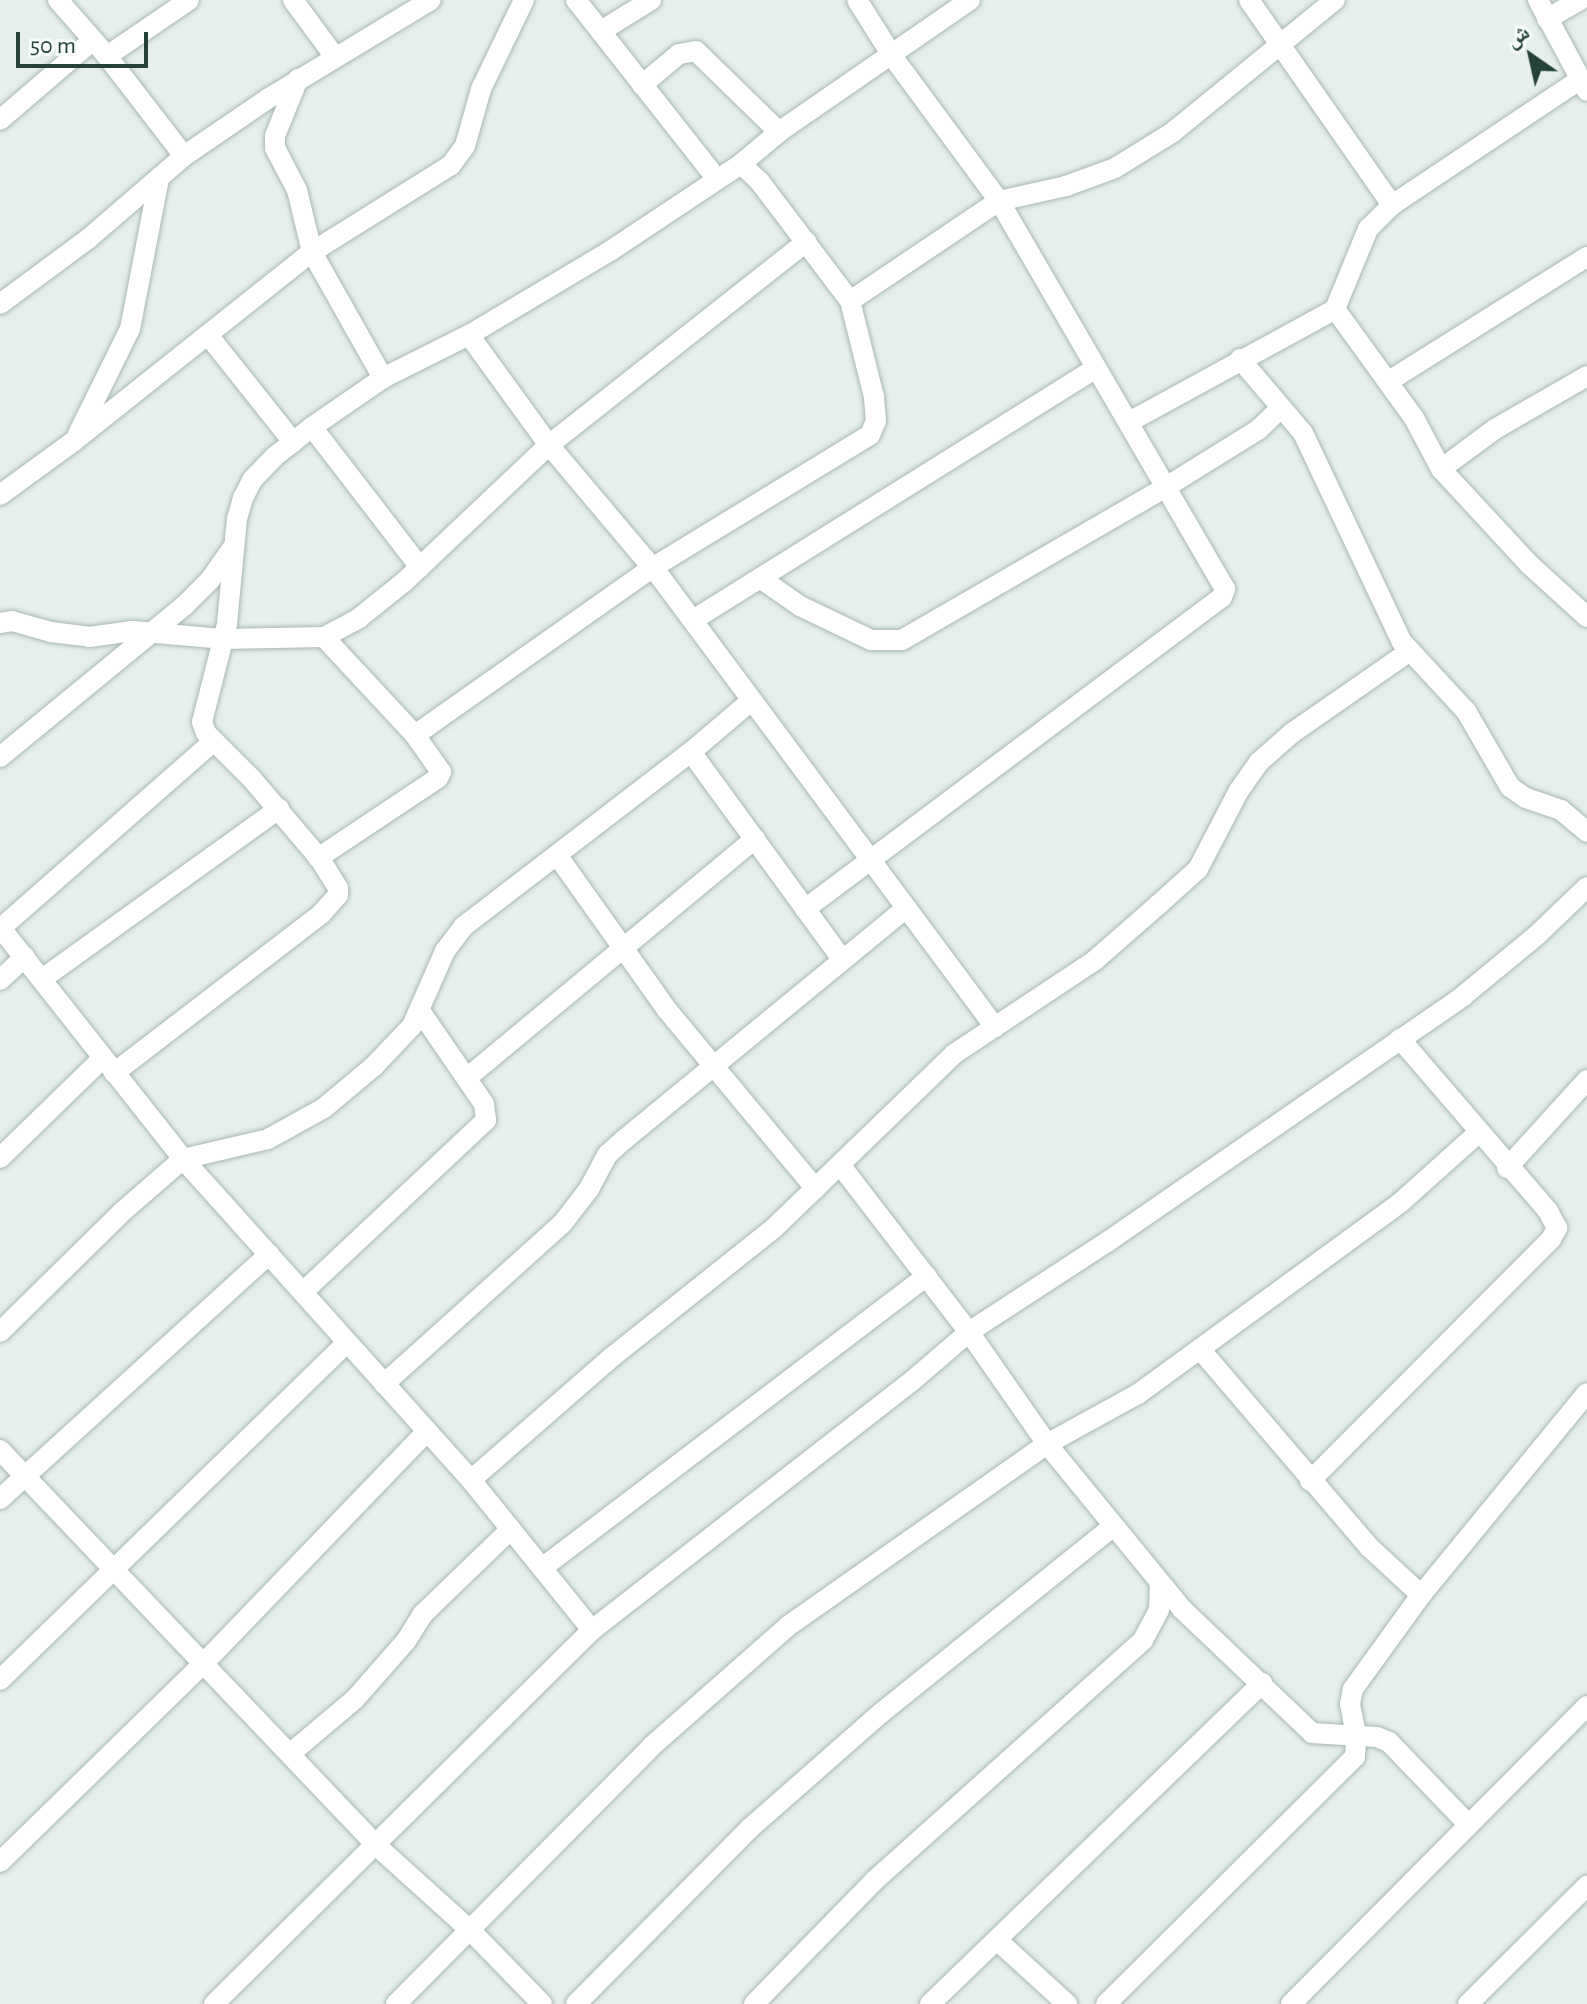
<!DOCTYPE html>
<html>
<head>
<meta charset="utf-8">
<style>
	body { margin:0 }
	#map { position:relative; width:1587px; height:2004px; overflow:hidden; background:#e6efeb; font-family:"Alegreya Sans","Noto Naskh Arabic",sans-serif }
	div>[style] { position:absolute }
	.roads { filter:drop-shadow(0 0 2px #a8b8b2) drop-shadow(0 0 2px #a8b8b2) }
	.minor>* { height:20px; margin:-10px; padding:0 10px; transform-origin:10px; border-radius:10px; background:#fff }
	span { translate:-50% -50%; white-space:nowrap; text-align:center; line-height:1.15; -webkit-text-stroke:6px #f7fbf9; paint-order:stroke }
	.north { position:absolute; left:1491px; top:16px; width:80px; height:80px; -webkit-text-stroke:6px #f7fbf9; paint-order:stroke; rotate:326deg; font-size:22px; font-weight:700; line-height:32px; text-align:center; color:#24423a }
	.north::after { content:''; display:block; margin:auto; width:28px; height:36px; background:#24423a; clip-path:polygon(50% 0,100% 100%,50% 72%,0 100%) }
	.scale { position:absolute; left:16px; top:32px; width:132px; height:36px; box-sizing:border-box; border:4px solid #24423a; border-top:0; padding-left:10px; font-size:24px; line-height:28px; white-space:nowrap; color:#24423a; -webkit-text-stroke:6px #f7fbf9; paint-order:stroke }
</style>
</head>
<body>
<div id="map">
	<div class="roads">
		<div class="minor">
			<div style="left:58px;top:0;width:74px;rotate:48.8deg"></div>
			<div style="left:107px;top:56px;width:126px;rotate:52.4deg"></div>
			<div style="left:293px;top:0;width:71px;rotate:53.6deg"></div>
			<div style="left:576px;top:0;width:228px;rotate:51.8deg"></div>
			<div style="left:970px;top:0;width:232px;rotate:145.4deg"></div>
			<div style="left:779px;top:132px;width:50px;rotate:139.9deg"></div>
			<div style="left:741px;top:164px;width:157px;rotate:146.4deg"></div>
			<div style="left:610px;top:251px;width:164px;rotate:149.2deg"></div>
			<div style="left:469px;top:335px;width:136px;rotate:54deg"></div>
			<div style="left:549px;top:445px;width:174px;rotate:49.9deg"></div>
			<div style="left:661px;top:578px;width:560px;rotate:53.36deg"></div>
			<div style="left:1249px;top:0;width:250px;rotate:55.1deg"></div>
			<div style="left:1538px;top:0;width:103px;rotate:61.7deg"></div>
			<div style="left:1547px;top:19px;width:38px;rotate:-30deg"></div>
			<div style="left:601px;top:31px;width:59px;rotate:-31.8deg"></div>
			<div style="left:107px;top:56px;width:99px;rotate:-34.3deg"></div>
			<div style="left:298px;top:79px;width:61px;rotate:112deg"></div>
			<div style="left:275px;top:136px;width:12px;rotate:90deg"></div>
			<div style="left:275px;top:148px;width:47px;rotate:62.4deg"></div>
			<div style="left:297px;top:190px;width:64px;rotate:76.4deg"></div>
			<div style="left:312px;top:252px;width:145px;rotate:60.6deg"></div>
			<div style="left:642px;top:85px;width:48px;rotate:-40deg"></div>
			<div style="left:679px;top:54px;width:17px;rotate:-10deg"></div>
			<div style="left:696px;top:51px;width:116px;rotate:44.3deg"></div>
			<div style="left:0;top:120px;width:121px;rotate:-40.7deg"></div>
			<div style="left:741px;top:164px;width:26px;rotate:43deg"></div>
			<div style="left:760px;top:182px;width:149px;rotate:52.9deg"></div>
			<div style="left:850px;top:301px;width:179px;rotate:-33.9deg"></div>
			<div style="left:999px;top:201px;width:69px;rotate:-12.6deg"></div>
			<div style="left:1066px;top:186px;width:52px;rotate:-20.2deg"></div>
			<div style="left:1115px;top:168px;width:68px;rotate:-31.8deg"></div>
			<div style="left:1173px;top:132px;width:209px;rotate:-39.2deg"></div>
			<div style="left:0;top:304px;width:109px;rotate:-36.5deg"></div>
			<div style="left:88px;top:239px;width:127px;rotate:-40.8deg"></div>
			<div style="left:184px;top:156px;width:103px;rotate:-34.3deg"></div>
			<div style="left:269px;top:98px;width:189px;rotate:-31.2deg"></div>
			<div style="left:1335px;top:309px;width:135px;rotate:54.1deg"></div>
			<div style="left:1414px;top:418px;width:58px;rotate:62.1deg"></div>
			<div style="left:1441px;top:469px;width:131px;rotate:47.2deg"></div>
			<div style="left:1530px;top:565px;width:77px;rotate:42.4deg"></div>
			<div style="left:208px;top:335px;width:137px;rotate:51.5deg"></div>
			<div style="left:1240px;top:359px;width:97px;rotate:49.6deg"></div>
			<div style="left:1303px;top:433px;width:231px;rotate:64.7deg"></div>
			<div style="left:1402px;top:642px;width:94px;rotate:47.2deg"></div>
			<div style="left:1466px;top:711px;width:88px;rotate:59.9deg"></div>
			<div style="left:1510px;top:787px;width:19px;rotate:35deg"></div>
			<div style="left:1526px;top:798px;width:37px;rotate:19deg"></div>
			<div style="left:1561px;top:810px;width:34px;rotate:40deg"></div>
			<div style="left:1389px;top:381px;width:234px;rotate:-32.1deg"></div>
			<div style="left:1129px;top:422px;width:235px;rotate:-28.7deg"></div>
			<div style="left:1335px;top:309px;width:87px;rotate:-67.6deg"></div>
			<div style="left:1368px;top:229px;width:34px;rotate:-45deg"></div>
			<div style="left:1392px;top:205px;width:227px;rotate:-33.7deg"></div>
			<div style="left:312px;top:427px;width:177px;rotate:52.4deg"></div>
			<div style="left:78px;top:434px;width:117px;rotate:-63.7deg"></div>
			<div style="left:130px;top:329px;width:154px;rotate:-79.1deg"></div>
			<div style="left:1441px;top:469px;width:67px;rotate:-36.5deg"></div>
			<div style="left:1495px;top:429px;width:106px;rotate:-29.9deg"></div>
			<div style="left:0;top:495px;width:92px;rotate:-36.1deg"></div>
			<div style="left:74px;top:441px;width:304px;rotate:-38.5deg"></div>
			<div style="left:312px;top:252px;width:164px;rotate:-32deg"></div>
			<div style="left:451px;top:165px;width:24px;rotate:-54deg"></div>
			<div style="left:465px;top:146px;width:59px;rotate:-74.3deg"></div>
			<div style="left:481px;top:89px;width:99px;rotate:-64.2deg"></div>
			<div style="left:760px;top:578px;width:49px;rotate:35deg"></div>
			<div style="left:800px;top:606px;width:79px;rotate:25.6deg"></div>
			<div style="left:871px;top:640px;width:31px"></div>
			<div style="left:902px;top:640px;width:305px;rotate:-30.1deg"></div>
			<div style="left:1166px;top:487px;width:108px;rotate:-31.8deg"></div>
			<div style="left:1258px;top:430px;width:30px;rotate:-44deg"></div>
			<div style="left:693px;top:620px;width:474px;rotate:-32deg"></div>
			<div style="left:0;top:623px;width:12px;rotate:-9deg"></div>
			<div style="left:12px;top:621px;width:41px;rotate:15.8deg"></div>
			<div style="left:51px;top:632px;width:38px;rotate:7deg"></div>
			<div style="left:89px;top:637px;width:44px;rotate:-7.8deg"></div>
			<div style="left:133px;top:631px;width:89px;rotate:5.1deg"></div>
			<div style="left:222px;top:639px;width:102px;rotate:-1.1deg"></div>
			<div style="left:324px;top:637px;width:40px;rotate:-28deg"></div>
			<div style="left:359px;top:618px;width:58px;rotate:-38.7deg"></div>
			<div style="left:404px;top:582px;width:199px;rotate:-43.4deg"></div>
			<div style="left:549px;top:445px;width:328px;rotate:-38.3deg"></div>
			<div style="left:415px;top:735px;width:290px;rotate:-35.2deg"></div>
			<div style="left:652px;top:568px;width:255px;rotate:-31.4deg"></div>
			<div style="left:870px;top:435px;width:15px;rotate:-67deg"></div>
			<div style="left:876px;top:421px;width:24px;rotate:-95deg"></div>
			<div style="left:874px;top:397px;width:99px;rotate:-104deg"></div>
			<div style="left:691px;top:752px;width:256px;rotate:53.9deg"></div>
			<div style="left:0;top:757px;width:238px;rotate:-39.4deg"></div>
			<div style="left:184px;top:606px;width:37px;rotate:-45deg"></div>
			<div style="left:210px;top:580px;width:38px;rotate:-55deg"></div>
			<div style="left:557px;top:855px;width:191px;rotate:54.6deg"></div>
			<div style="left:668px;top:1011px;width:231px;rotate:50.3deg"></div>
			<div style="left:318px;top:858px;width:144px;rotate:-33.7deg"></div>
			<div style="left:438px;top:778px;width:7px;rotate:-63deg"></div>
			<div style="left:441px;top:772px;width:45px;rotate:-125.1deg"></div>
			<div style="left:415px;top:735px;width:134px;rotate:-132.9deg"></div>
			<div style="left:805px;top:909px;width:521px;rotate:-36.8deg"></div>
			<div style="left:1222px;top:597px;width:9px;rotate:-69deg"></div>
			<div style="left:1225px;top:589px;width:449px;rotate:-120.2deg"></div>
			<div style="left:999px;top:201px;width:179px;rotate:-126.4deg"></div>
			<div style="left:893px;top:57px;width:67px;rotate:-122.3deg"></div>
			<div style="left:0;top:927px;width:295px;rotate:51.7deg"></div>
			<div style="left:183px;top:1159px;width:431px;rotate:48.1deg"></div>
			<div style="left:471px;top:1480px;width:193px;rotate:51.1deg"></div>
			<div style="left:1px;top:928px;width:283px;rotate:-41.3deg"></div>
			<div style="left:42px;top:979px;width:292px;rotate:-35.7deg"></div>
			<div style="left:0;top:980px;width:34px;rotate:-43deg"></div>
			<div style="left:114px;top:1073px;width:261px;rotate:-37.5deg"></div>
			<div style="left:321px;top:914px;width:25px;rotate:-48deg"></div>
			<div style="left:338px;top:895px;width:7px;rotate:-90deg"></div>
			<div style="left:338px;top:888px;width:34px;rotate:-122deg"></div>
			<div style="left:320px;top:859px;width:105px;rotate:-130.4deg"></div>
			<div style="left:252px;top:779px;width:65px;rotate:-135deg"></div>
			<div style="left:206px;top:733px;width:12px;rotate:-110deg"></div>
			<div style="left:202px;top:722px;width:101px;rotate:-75.7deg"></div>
			<div style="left:227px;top:624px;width:105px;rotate:-84.6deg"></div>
			<div style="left:237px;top:519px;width:22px;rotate:-74deg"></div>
			<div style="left:243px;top:498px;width:20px;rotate:-63deg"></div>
			<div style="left:252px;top:480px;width:32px;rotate:-46deg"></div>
			<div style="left:274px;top:457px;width:48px;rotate:-38.3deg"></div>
			<div style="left:312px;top:427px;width:86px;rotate:-34.6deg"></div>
			<div style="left:383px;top:378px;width:96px;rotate:-26.6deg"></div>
			<div style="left:468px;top:1077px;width:373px;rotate:-39.7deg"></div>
			<div style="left:0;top:1158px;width:144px;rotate:-44.2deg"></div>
			<div style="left:841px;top:1166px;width:210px;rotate:52.4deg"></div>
			<div style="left:969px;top:1332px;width:136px;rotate:55.1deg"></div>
			<div style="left:1047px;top:1444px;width:213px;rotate:50.7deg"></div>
			<div style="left:1182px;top:1609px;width:180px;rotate:43.6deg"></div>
			<div style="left:1312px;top:1733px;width:65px;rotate:3.5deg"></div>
			<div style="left:1377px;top:1737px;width:13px;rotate:23deg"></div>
			<div style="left:1389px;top:1742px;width:115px;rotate:46.1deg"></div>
			<div style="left:1507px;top:1168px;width:119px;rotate:-47.7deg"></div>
			<div style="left:303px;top:1292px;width:251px;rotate:-43.2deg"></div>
			<div style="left:486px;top:1120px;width:16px;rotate:-97deg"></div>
			<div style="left:484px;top:1104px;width:113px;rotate:-124.5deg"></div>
			<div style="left:0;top:1332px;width:171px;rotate:-44.5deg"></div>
			<div style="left:122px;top:1212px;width:81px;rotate:-41deg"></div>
			<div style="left:183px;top:1159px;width:87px;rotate:-13.2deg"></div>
			<div style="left:268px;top:1139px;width:64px;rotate:-29deg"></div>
			<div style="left:324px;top:1108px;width:65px;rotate:-40deg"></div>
			<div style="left:374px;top:1066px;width:55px;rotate:-46.5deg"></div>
			<div style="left:412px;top:1026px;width:82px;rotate:-66.3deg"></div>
			<div style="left:445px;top:951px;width:31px;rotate:-53deg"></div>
			<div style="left:464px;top:926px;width:286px;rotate:-37.5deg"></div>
			<div style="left:691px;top:752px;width:80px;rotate:-40.4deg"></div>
			<div style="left:1200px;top:1349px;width:260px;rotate:49.5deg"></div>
			<div style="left:1369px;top:1547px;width:71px;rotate:42.7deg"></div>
			<div style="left:384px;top:1384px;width:239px;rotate:-42deg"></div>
			<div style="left:562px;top:1224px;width:44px;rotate:-52.4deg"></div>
			<div style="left:589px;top:1189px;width:38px;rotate:-62deg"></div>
			<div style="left:607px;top:1155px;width:24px;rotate:-42deg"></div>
			<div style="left:625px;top:1139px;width:364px;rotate:-39.4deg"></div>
			<div style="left:0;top:1450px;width:547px;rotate:46.41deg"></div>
			<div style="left:377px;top:1846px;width:127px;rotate:42.1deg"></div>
			<div style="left:471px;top:1931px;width:102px;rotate:45.8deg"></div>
			<div style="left:471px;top:1480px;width:187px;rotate:-41.1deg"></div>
			<div style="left:612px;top:1357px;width:207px;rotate:-38.5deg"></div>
			<div style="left:774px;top:1228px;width:250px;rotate:-44deg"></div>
			<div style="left:954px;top:1054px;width:168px;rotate:-33.6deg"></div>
			<div style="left:1094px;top:961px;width:85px;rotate:-41.2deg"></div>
			<div style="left:1158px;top:905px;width:54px;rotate:-42deg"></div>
			<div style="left:1198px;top:869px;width:87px;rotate:-62.5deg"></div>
			<div style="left:1238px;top:792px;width:37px;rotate:-55deg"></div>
			<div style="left:1259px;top:762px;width:44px;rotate:-41.3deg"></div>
			<div style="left:1292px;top:733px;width:144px;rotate:-34.8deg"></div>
			<div style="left:1310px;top:1481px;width:342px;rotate:-45.1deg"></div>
			<div style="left:1551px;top:1239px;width:13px;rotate:-61deg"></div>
			<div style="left:1557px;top:1228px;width:19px;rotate:-118deg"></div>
			<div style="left:1548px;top:1211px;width:227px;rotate:-130.7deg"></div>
			<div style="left:0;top:1499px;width:364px;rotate:-42.3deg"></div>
			<div style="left:542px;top:1568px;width:483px;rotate:-37.2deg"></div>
			<div style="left:0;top:1680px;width:484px;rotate:-44.2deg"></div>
			<div style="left:291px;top:1753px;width:84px;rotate:-40.2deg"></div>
			<div style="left:355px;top:1699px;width:77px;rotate:-48.7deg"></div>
			<div style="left:406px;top:1641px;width:32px;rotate:-58deg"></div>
			<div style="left:423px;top:1614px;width:122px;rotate:-44deg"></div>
			<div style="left:0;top:1862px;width:285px;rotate:-44.3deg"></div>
			<div style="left:204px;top:1663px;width:322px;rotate:-46.1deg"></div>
			<div style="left:997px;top:1940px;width:95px;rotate:42.4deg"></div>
			<div style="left:214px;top:2004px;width:532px;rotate:-44.7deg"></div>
			<div style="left:592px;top:1630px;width:405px;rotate:-37.9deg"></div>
			<div style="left:912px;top:1381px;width:75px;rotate:-40.7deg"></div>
			<div style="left:969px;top:1332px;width:165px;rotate:-33.1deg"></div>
			<div style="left:1107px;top:1242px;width:433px;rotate:-34.6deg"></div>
			<div style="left:1463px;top:996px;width:96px;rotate:-39.5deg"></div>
			<div style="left:1537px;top:935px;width:69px;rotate:-43.8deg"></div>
			<div style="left:396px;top:2004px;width:363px;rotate:-45.2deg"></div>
			<div style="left:652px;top:1746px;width:181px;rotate:-41.4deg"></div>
			<div style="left:788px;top:1626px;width:317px;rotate:-35.1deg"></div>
			<div style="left:1047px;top:1444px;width:104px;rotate:-28.8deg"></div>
			<div style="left:1138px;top:1394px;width:324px;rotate:-36.1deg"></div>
			<div style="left:1400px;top:1203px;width:105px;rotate:-41.9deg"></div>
			<div style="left:576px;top:2004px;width:246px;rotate:-45.3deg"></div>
			<div style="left:749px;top:1829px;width:176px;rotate:-41.3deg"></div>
			<div style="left:881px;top:1713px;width:297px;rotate:-38.8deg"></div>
			<div style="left:754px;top:2004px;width:173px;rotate:-45.7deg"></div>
			<div style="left:875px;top:1880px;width:360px;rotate:-41.8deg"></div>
			<div style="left:1143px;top:1640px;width:34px;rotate:-62deg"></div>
			<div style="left:1159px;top:1610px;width:26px;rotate:-88deg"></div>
			<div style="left:930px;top:2004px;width:462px;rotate:-44deg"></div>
			<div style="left:1106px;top:2004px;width:351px;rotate:-44.8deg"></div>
			<div style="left:1355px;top:1757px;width:22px;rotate:-87deg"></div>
			<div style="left:1356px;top:1735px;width:32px;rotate:-101deg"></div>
			<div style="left:1350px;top:1704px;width:15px;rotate:-79deg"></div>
			<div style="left:1353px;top:1689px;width:116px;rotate:-54.1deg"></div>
			<div style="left:1421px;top:1595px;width:261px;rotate:-50.6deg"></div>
			<div style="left:1291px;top:2004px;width:420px;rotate:-45.2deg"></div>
			<div style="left:1468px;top:2004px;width:168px;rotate:-44.8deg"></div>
		</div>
	</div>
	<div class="north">ش</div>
	<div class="scale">50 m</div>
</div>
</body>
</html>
